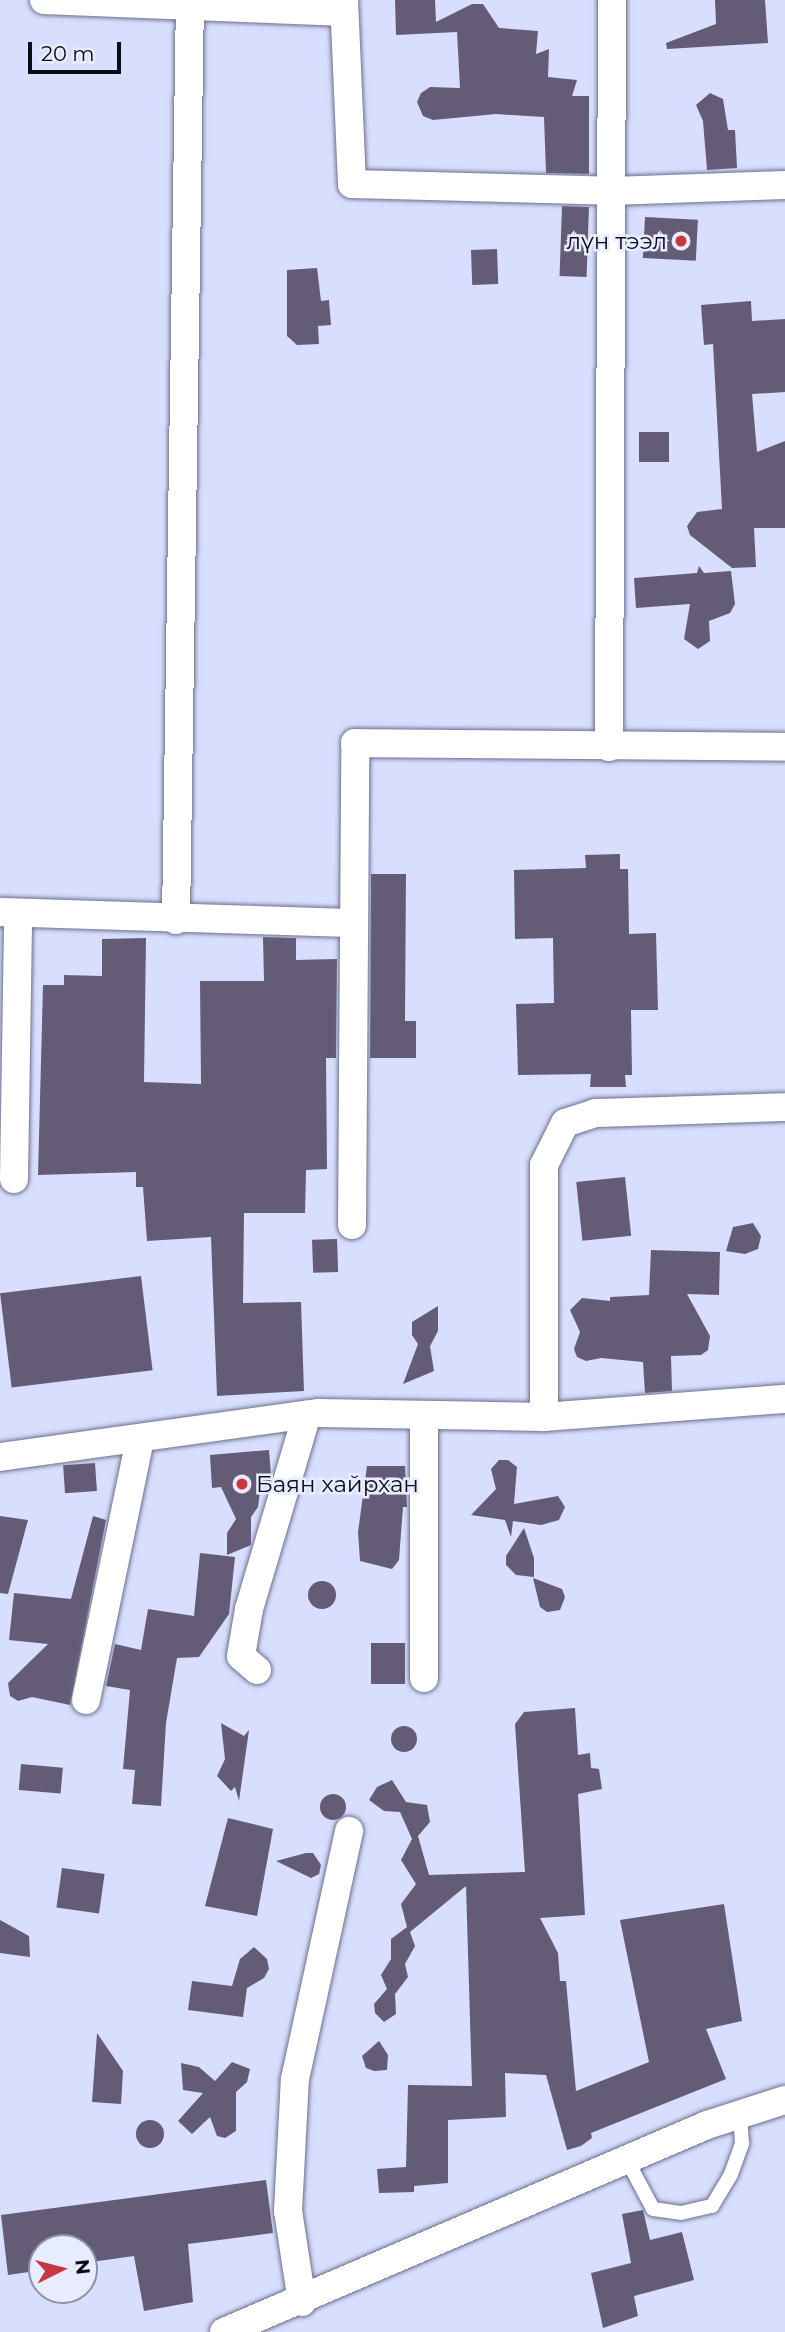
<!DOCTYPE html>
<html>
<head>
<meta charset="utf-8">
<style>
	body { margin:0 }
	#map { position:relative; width:785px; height:2332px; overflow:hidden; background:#d8defd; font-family:Montserrat,sans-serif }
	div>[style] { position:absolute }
	.building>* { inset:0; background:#645c77; transform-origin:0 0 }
	.round { border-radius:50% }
	.roads { filter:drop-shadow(0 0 2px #6b708c) drop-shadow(0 0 2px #6b708c) }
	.lane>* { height:14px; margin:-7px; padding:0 7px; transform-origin:7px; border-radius:7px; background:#fff }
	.street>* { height:28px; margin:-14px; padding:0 14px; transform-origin:14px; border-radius:14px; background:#fff }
	.dots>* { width:19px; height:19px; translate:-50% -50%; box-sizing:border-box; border:4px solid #e8ecff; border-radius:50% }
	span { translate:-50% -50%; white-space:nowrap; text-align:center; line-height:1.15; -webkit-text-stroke:5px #e8ecff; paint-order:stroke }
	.poi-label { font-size:23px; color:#0a0c16 }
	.right { translate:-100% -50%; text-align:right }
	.left { translate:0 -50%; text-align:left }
	.north { position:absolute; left:28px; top:2234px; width:70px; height:70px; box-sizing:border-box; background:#e8ecff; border:2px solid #8f92a2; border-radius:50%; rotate:84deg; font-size:19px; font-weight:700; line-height:28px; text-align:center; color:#0a0c16 }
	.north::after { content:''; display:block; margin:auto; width:24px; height:32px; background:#c73741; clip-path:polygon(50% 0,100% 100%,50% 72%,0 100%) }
	.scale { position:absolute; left:28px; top:42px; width:93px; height:32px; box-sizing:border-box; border:4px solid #0a0c16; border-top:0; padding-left:9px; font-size:21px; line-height:24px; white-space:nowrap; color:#0a0c16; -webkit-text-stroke:5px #e8ecff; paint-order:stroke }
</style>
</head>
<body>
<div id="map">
	<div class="building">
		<div style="clip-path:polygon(395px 0,435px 0,436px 22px,472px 4px,483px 4px,499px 28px,538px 31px,536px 54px,549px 49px,548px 77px,577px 80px,572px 96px,589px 96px,589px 174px,546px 173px,544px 117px,496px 114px,433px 120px,423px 116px,417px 102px,421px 93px,430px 87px,460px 88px,457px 32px,396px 35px)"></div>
		<div style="clip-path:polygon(715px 0,765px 0,768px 43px,667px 49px,666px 43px,716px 24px)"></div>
		<div style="clip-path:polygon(710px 93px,723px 99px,728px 130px,735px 130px,737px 168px,707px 170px,703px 121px,696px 105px)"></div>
		<div style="left:562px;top:206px;width:27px;height:70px;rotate:2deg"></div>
		<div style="left:645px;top:217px;width:53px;height:41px;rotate:3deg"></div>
		<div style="left:497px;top:249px;width:35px;height:26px;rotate:88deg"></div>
		<div style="clip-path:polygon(317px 268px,321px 301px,329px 300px,331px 325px,318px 326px,319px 344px,297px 345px,287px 336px,287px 270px)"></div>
		<div style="clip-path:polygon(751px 301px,752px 321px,785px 319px,785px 392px,752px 394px,757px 452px,785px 441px,785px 528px,754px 528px,756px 567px,732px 568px,690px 535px,687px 526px,697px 512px,722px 509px,713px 344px,704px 345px,701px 305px)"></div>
		<div style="left:639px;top:432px;width:30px;height:30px"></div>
		<div style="clip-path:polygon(699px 566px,704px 573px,731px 571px,735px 604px,730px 613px,709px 621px,710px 641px,698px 649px,684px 639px,690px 604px,636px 608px,634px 578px,697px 573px)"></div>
		<div style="clip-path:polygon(620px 854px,620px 869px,628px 869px,629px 934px,656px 933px,658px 1010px,631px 1010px,632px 1075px,625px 1075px,626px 1087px,590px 1087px,591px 1074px,518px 1075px,516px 1004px,554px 1003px,553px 938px,515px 939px,514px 870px,586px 868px,585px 855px)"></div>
		<div style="clip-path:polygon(371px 874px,406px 874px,405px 1021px,416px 1021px,416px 1058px,370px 1058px)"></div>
		<div style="clip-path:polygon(263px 937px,296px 938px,296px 960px,337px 959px,336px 1058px,326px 1058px,327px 1169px,306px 1170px,305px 1213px,244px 1213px,243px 1303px,301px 1302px,304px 1391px,217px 1396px,211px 1237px,147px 1241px,143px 1187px,136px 1187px,136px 1172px,38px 1175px,43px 985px,64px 985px,64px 975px,102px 976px,102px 939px,146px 938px,144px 1082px,201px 1084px,200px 981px,264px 981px)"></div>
		<div style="left:625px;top:1177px;width:59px;height:49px;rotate:84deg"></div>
		<div style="clip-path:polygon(753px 1223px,761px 1236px,758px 1249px,745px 1254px,726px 1251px,733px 1227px)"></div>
		<div style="left:337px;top:1239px;width:33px;height:25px;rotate:88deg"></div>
		<div style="clip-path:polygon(651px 1250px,720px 1252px,719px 1295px,687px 1294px,710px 1336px,708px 1350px,701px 1355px,671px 1356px,672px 1391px,645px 1393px,643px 1362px,601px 1358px,586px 1361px,577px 1357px,574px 1349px,580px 1332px,570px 1310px,582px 1298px,610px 1301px,610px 1297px,649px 1295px)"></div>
		<div style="left:141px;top:1276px;width:95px;height:142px;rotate:83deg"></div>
		<div style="clip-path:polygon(438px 1306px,438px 1331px,430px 1346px,434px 1371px,403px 1384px,418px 1344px,412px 1335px,412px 1322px)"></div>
		<div style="clip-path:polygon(269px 1450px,271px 1475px,269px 1484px,261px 1484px,258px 1507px,251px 1517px,251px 1545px,227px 1555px,227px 1533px,236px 1519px,221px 1487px,212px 1488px,210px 1455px)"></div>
		<div style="clip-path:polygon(499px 1460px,508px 1460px,517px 1467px,514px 1504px,558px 1496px,565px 1507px,559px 1520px,541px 1525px,513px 1521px,511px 1537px,505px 1520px,471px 1515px,496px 1489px,491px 1469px)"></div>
		<div style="left:95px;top:1463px;width:28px;height:32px;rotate:86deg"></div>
		<div style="clip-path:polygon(367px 1466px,405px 1466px,407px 1507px,403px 1507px,399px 1560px,392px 1569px,360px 1561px,358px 1532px)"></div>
		<div style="clip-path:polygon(0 1516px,28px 1520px,8px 1594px,0 1593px)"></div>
		<div style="clip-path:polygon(93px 1516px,106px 1520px,70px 1705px,32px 1697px,18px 1701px,10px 1696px,8px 1683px,48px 1644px,9px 1640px,14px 1593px,71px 1599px)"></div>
		<div style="clip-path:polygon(524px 1528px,534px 1558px,534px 1577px,516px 1575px,506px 1565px,506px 1556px)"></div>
		<div style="clip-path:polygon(200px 1553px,235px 1557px,229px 1614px,199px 1657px,177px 1658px,166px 1723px,161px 1806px,132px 1804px,135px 1770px,123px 1769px,130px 1690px,106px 1686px,115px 1644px,141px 1650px,148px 1609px,194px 1616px)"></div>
		<div style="clip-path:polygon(533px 1578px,562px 1589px,565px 1597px,560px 1610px,547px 1612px,540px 1607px)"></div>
		<div class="round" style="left:308px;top:1581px;width:28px;height:28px"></div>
		<div style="left:371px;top:1643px;width:34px;height:41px"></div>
		<div style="clip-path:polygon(575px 1708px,578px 1755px,590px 1753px,591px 1768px,599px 1769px,602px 1789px,578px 1794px,585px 1915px,540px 1918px,558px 1953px,560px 1981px,566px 1981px,576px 2091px,649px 2062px,620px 1920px,724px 1904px,742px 2021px,706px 2029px,726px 2079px,591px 2133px,592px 2138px,581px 2146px,567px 2150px,546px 2075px,505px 2073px,506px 2117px,448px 2120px,448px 2183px,414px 2186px,414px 2192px,379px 2193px,377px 2169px,406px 2167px,408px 2085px,472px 2086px,466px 1886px,410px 1932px,415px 1946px,405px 1964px,408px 1977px,395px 1994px,396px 2014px,384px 2022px,375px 2013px,374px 2004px,387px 1989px,381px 1975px,391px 1959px,391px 1939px,407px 1927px,401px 1904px,416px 1884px,401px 1860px,412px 1839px,400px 1812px,384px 1811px,369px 1800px,377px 1787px,392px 1780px,406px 1802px,427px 1805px,430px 1822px,418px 1836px,429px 1875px,525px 1872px,515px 1724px,524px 1712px)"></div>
		<div style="clip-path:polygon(221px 1723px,244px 1736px,249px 1730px,239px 1801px,235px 1787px,231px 1791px,217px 1776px,225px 1759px)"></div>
		<div class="round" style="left:391px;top:1726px;width:26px;height:26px"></div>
		<div style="left:21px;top:1764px;width:42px;height:26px;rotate:5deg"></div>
		<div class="round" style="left:320px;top:1794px;width:26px;height:26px"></div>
		<div style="clip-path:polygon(228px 1818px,273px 1829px,257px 1916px,205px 1906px)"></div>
		<div style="clip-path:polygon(306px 1853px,313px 1853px,321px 1865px,319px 1874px,311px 1878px,276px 1861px)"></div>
		<div style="left:62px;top:1868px;width:43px;height:40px;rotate:8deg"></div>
		<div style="clip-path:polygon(0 1920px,29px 1936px,30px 1957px,0 1953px)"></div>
		<div style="clip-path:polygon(254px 1947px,267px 1959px,269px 1969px,264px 1978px,247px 1988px,243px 2017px,188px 2010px,192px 1981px,232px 1986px,240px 1959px)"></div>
		<div style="clip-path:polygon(97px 2033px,123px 2071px,121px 2104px,92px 2102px)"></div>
		<div style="clip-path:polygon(379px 2041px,388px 2055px,387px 2070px,374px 2071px,366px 2068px,362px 2056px)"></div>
		<div style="clip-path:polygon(232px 2062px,250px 2069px,247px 2082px,236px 2092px,236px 2131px,225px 2138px,217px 2136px,210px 2117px,192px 2134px,178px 2121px,203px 2093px,183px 2090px,181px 2063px,199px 2067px,215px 2081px)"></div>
		<div class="round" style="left:136px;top:2120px;width:28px;height:28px"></div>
		<div style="clip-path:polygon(266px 2180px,273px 2233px,188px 2244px,193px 2302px,144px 2311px,134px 2256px,84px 2263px,84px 2248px,42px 2248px,42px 2270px,8px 2275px,1px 2215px)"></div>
		<div style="clip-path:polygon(643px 2210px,650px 2240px,682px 2232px,694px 2280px,634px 2296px,638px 2316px,603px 2328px,591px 2273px,631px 2263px,622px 2214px)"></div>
	</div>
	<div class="roads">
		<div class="lane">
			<div style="left:627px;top:2160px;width:55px;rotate:62deg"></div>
			<div style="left:653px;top:2209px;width:28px;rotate:8deg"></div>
			<div style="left:681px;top:2213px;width:32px;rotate:-13deg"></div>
			<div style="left:712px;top:2206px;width:37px;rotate:-59deg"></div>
			<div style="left:731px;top:2174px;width:33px;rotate:-70deg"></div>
			<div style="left:742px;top:2143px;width:29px;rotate:-94deg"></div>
		</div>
		<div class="street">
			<div style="left:44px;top:0;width:300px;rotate:2.3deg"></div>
			<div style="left:344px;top:0;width:184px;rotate:87.5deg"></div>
			<div style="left:352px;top:184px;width:259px;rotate:1.5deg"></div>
			<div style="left:611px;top:191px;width:174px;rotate:-2deg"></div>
			<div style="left:609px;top:747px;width:747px;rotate:-89.77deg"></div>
			<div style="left:0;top:912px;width:352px;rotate:1.8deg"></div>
			<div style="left:176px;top:920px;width:920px;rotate:-89.13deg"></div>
			<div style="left:14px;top:1179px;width:266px;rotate:-89.1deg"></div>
			<div style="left:352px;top:1225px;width:482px;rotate:-89.6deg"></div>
			<div style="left:355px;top:743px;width:430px;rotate:0.5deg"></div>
			<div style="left:544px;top:1417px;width:252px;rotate:-90deg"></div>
			<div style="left:544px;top:1165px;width:47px;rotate:-63.4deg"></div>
			<div style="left:565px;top:1123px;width:33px;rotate:-18deg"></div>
			<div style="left:596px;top:1113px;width:189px;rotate:-1.8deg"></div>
			<div style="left:0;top:1457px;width:322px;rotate:-7.9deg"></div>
			<div style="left:319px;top:1413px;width:225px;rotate:1deg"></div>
			<div style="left:544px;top:1417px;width:242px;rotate:-4.3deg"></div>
			<div style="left:257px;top:1670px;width:21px;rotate:-139deg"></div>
			<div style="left:241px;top:1656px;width:48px;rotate:-80.3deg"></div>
			<div style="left:249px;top:1609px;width:203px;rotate:-73.4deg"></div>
			<div style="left:424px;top:1678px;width:263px;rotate:-90deg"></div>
			<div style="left:86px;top:1700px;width:267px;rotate:-78.3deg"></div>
			<div style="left:302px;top:2302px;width:92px;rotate:-98.7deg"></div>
			<div style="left:288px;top:2211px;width:132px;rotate:-87deg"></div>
			<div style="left:295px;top:2079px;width:254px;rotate:-77.7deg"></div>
			<div style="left:224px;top:2332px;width:525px;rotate:-23.2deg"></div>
			<div style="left:707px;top:2125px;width:82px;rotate:-17.8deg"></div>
		</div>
	</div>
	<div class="dots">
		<div style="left:681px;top:241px;background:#c73741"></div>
		<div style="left:242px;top:1484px;background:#c73741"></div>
	</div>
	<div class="poi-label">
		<span class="right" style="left:667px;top:241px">лүн тээл</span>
		<span class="left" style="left:256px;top:1484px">Баян хайрхан</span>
	</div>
	<div class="north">N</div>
	<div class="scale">20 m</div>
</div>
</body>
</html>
